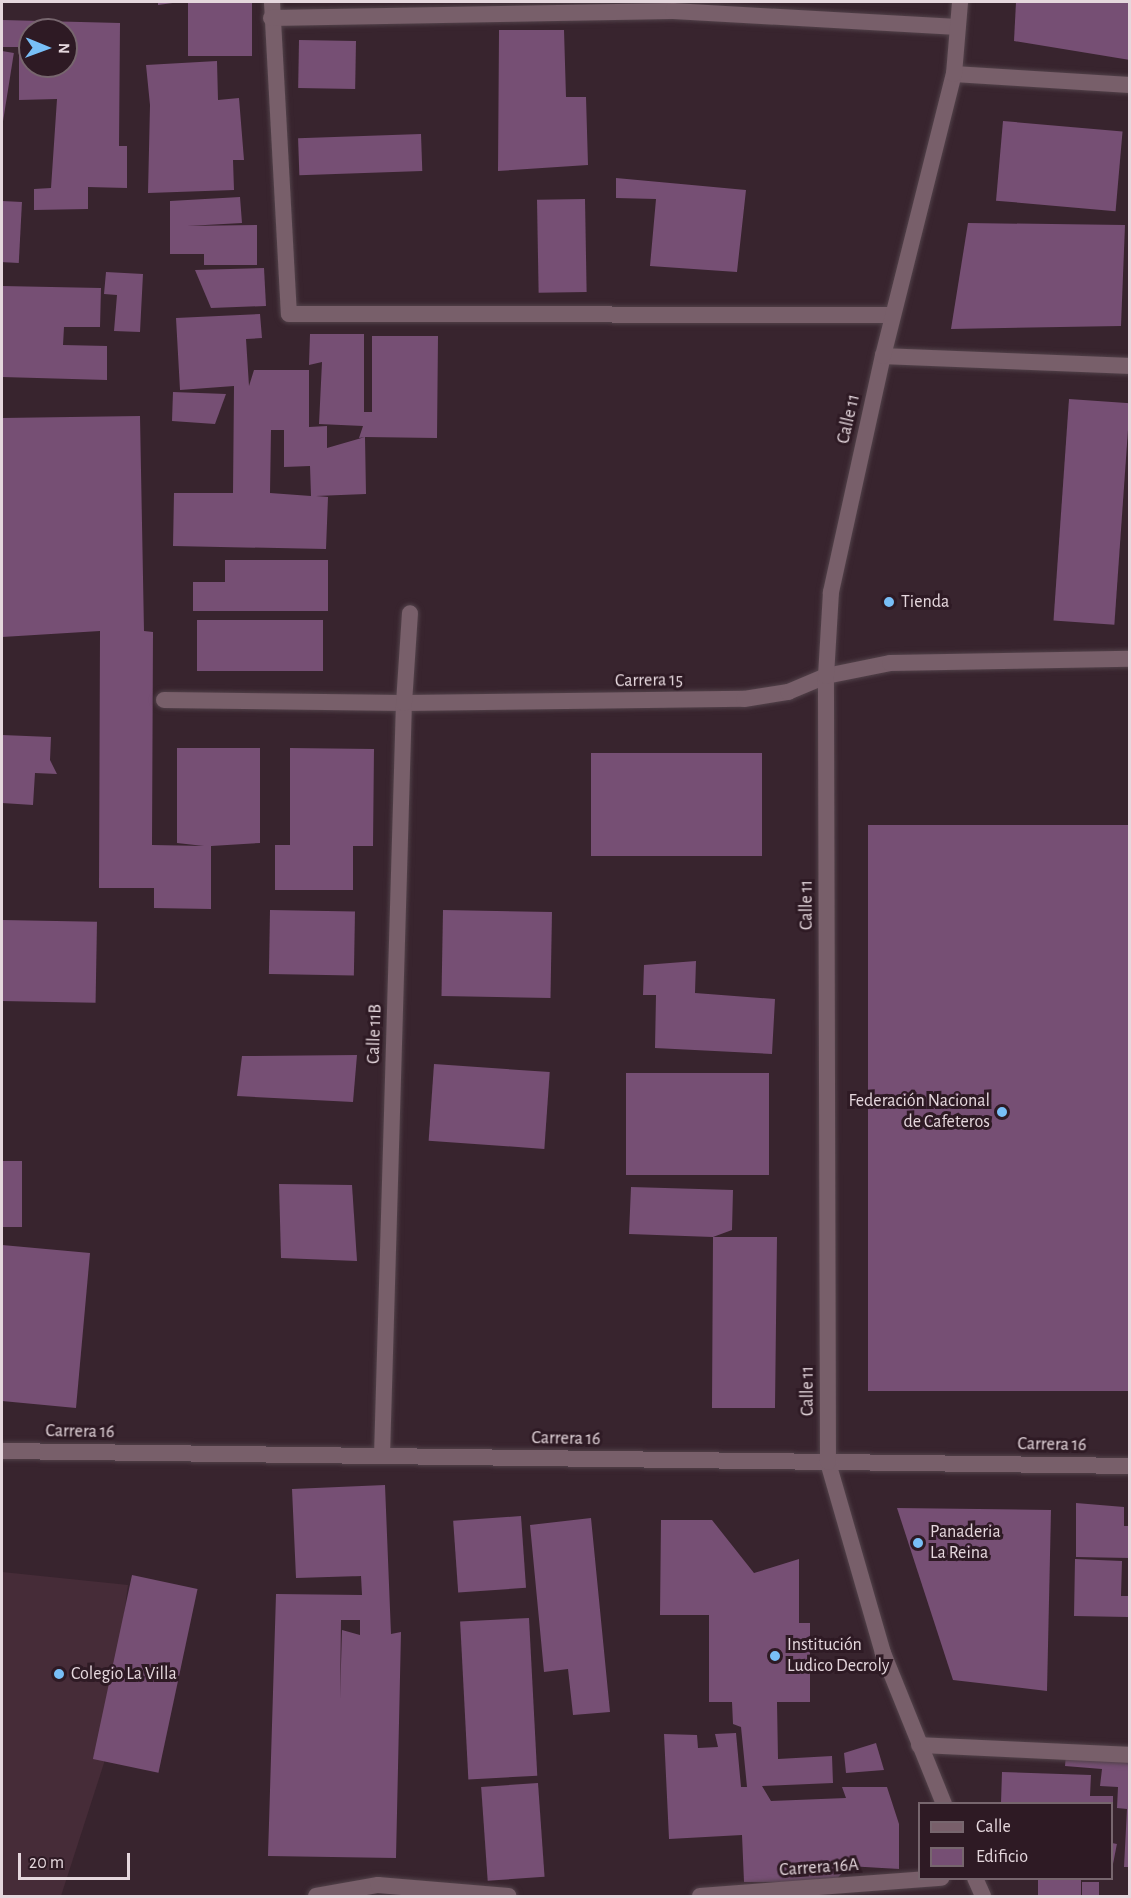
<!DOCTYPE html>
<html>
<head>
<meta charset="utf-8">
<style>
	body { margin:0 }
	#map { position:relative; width:1131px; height:1898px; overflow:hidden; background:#38242e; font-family:"Alegreya Sans",sans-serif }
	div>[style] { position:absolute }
	.built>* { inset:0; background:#462c38 }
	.building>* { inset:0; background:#764f74; transform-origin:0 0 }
	.roads { filter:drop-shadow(0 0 2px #52424a) drop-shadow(0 0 2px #52424a) }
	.minor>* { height:16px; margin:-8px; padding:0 8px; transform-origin:8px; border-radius:8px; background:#785f6a }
	.tertiary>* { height:16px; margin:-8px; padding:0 8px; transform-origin:8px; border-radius:8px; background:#785f6a }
	.dots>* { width:16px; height:16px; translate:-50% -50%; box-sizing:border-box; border:3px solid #2e1a24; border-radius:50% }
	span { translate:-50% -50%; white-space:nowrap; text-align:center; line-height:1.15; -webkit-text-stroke:6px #2e1a24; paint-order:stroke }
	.street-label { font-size:18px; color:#e5d7dd }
	.poi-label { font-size:18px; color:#e5d7dd }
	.left { translate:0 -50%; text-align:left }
	.right { translate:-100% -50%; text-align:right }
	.frame { position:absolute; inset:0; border:3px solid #e5d7dd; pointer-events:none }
	.legend { position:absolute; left:918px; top:1802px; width:195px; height:78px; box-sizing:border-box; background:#2e1a24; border:2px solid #77666e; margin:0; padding:8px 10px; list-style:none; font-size:18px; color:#e5d7dd }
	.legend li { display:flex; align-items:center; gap:12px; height:30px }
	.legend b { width:30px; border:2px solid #77666e }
	.north { position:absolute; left:18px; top:18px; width:60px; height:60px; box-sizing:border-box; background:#2e1a24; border:2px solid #77666e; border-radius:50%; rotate:91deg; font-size:16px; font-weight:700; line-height:24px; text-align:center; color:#e5d7dd }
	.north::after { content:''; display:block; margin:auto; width:21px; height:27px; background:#78bff7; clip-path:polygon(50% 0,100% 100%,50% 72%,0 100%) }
	.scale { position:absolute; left:18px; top:1853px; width:112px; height:27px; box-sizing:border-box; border:3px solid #e5d7dd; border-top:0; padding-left:8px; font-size:18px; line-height:21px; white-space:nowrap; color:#e5d7dd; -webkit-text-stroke:4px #2e1a24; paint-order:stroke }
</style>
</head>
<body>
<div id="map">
	<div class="built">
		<div style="clip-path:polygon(2px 1572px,128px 1585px,104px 1763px,61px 1896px,2px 1896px)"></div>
	</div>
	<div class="building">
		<div style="clip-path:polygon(158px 2px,180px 2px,158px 5px)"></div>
		<div style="left:188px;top:2px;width:64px;height:54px"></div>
		<div style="clip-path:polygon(1016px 2px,1130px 2px,1130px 60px,1014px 41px)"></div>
		<div style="clip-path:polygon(evenodd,2px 20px,120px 23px,119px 146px,127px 146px,127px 188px,88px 187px,88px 209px,34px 210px,34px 189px,51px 188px,57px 99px,19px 100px,19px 47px,2px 47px,2px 20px,30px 30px,66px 30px,66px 66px,30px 66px,30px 30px)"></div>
		<div style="clip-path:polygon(499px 30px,564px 30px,566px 97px,586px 97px,588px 165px,498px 171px)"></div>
		<div style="left:299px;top:40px;width:57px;height:48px;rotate:1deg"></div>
		<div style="left:2px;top:51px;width:12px;height:110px;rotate:9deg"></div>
		<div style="clip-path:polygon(217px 61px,218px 100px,239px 98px,244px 160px,233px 160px,234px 190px,148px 193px,150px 105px,146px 65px)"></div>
		<div style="left:1003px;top:121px;width:120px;height:80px;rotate:5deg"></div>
		<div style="left:421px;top:134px;width:37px;height:123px;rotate:88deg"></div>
		<div style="clip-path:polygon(616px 178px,746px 190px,737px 272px,650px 266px,656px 199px,616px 198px)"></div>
		<div style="clip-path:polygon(240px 197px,242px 223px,187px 226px,257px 225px,257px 265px,204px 265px,204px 254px,170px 254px,170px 201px)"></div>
		<div style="left:585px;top:199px;width:93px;height:48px;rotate:89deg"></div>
		<div style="left:2px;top:201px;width:20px;height:61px;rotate:3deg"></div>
		<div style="clip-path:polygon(968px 223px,1125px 225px,1121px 326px,951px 329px)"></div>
		<div style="clip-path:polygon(264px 268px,266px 306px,211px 308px,195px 270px)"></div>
		<div style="clip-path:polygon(106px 272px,143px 274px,140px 332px,114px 331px,117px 295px,104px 294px)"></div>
		<div style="clip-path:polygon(2px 286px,101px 288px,100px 327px,64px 327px,63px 345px,107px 346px,107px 380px,2px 377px)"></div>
		<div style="clip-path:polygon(evenodd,260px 314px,262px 338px,246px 339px,249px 386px,254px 370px,309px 370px,309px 427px,327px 426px,327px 448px,365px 437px,359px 438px,363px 426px,319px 424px,322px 362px,309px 365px,310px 334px,364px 334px,364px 412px,372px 412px,372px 336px,438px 336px,437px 438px,365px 437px,366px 494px,316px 496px,328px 497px,326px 549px,173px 546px,174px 493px,233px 493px,234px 386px,180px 390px,176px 318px,260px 314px,271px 430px,284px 430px,284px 467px,310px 466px,311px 496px,270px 493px,271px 430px)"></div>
		<div style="clip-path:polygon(173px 392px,226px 394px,215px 424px,172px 421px)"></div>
		<div style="left:1069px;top:399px;width:61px;height:222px;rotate:4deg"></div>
		<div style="clip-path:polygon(140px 416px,144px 631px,153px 632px,152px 845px,204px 846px,177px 843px,177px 748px,260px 748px,260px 843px,211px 846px,211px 909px,154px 908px,154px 888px,99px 888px,100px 631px,2px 637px,2px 418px)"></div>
		<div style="clip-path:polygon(225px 560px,328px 560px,328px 611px,193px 611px,193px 582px,225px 582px)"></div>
		<div style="left:197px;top:620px;width:126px;height:51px"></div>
		<div style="clip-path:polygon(2px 735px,51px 737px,50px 760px,57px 774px,35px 773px,33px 805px,2px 803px)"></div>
		<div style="clip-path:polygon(290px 748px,374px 749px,373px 846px,353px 846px,353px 890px,275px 890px,275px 845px,290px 845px)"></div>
		<div style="left:591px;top:753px;width:171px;height:103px"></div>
		<div style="left:1130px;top:825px;width:566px;height:262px;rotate:90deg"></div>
		<div style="left:270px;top:910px;width:85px;height:64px;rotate:1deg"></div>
		<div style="left:443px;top:910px;width:109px;height:86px;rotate:1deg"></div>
		<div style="left:2px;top:920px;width:95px;height:81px;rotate:1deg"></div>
		<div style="clip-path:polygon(696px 961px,695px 993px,775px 999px,772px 1054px,655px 1048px,656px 995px,643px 995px,644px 965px)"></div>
		<div style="clip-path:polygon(357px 1055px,353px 1102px,237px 1096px,242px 1056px)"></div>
		<div style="left:434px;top:1064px;width:116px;height:77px;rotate:4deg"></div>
		<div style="left:626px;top:1073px;width:143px;height:102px"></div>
		<div style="left:2px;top:1161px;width:20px;height:66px"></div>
		<div style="clip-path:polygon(279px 1184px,352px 1185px,357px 1261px,281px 1258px)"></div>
		<div style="clip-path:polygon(631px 1187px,733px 1190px,732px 1230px,713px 1237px,777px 1237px,775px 1408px,712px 1408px,713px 1237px,629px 1234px)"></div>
		<div style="clip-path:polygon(2px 1245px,90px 1253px,76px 1408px,2px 1401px)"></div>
		<div style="clip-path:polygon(evenodd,385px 1485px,391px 1634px,401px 1632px,396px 1858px,268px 1856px,276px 1594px,362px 1595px,361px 1576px,296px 1578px,292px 1489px,385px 1485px,341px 1620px,360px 1620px,360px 1635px,342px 1630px,340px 1699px,341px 1620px)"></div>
		<div style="clip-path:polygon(1076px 1503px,1124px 1507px,1124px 1526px,1130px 1526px,1130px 1558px,1076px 1557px)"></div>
		<div style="clip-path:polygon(897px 1508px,1051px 1510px,1047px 1691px,953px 1680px)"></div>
		<div style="left:521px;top:1516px;width:72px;height:68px;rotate:86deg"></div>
		<div style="clip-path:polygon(591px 1518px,610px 1712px,573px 1715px,568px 1669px,544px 1672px,530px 1525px)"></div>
		<div style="clip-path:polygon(661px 1520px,712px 1520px,754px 1573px,799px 1559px,799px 1623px,810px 1623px,810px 1702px,777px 1702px,778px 1759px,832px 1756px,833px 1783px,762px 1786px,771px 1801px,846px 1798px,842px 1787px,887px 1787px,899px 1824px,899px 1869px,848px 1866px,834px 1882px,744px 1882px,742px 1835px,669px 1839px,664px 1734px,697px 1735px,698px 1748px,718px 1747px,715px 1734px,736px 1733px,741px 1787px,747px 1787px,741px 1727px,733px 1724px,732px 1702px,709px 1702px,709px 1615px,660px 1615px)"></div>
		<div style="clip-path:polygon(1075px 1559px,1122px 1561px,1121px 1596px,1128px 1596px,1128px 1617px,1074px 1616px)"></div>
		<div style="left:132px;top:1575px;width:67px;height:188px;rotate:12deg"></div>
		<div style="left:529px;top:1618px;width:158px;height:69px;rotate:87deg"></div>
		<div style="clip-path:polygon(876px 1743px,884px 1770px,846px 1773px,844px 1753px)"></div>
		<div style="clip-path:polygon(1066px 1754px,1130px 1758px,1130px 1867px,1124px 1867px,1127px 1809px,1117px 1808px,1118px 1787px,1100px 1786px,1102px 1769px,1065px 1766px)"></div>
		<div style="clip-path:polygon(1002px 1772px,1091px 1775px,1090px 1796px,1113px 1796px,1113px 1803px,1001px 1803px)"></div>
		<div style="left:538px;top:1783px;width:94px;height:57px;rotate:86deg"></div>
		<div style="left:1112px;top:1843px;width:5px;height:27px;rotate:11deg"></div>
		<div style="left:1038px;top:1878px;width:43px;height:18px"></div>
		<div style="left:1082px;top:1882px;width:17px;height:14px"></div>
	</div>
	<div class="roads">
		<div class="minor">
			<div style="left:272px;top:2px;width:312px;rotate:86.9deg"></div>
			<div style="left:289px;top:314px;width:604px;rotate:0.09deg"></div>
			<div style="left:271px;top:18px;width:402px;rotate:-1deg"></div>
			<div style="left:673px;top:11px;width:285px;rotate:3.2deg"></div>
			<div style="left:954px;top:74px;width:176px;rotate:3.6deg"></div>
			<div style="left:883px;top:356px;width:247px;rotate:2.3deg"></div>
			<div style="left:164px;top:700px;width:240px;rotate:0.7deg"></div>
			<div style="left:404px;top:703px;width:340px;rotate:-0.7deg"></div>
			<div style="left:744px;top:699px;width:45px;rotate:-9deg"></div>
			<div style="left:788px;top:692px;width:41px;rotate:-22.8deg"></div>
			<div style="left:826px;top:676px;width:65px;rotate:-11.5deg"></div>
			<div style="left:890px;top:663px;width:240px;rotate:-1deg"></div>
			<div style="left:382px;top:1456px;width:753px;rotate:-88.33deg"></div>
			<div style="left:404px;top:703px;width:90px;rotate:-86.2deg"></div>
			<div style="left:919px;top:1745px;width:211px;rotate:2.7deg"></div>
			<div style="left:316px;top:1896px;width:63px;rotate:-10.1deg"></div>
			<div style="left:378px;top:1885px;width:131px;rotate:4.8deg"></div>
			<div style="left:700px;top:1896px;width:242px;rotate:-4.3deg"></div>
		</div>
		<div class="tertiary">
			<div style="left:2px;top:1451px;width:1128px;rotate:0.76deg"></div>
			<div style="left:944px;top:1804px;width:163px;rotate:-112deg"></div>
			<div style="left:883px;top:1653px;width:199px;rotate:-106.1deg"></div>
			<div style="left:828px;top:1462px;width:786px;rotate:-90.15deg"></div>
			<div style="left:826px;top:676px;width:84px;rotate:-86.6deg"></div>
			<div style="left:831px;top:592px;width:242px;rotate:-77.6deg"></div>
			<div style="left:883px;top:356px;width:291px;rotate:-75.9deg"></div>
			<div style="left:954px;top:74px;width:72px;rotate:-85.2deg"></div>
			<div style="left:975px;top:1878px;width:20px;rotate:66deg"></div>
		</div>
	</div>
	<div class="dots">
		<div style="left:889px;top:602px;background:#78bff7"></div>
		<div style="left:1002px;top:1112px;background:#78bff7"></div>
		<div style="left:918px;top:1543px;background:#78bff7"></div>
		<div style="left:775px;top:1656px;background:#78bff7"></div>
		<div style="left:59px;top:1674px;background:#78bff7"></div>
	</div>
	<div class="street-label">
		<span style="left:849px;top:419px;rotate:-77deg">Calle 11</span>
		<span style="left:649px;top:681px;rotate:-1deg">Carrera 15</span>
		<span style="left:807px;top:905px;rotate:-90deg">Calle 11</span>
		<span style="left:375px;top:1034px;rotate:-88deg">Calle 11B</span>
		<span style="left:808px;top:1391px;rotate:-90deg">Calle 11</span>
		<span style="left:80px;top:1432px;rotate:1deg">Carrera 16</span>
		<span style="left:566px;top:1439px;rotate:1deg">Carrera 16</span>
		<span style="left:1052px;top:1445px;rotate:1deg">Carrera 16</span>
		<span style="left:819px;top:1868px;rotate:-4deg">Carrera 16A</span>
	</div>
	<div class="poi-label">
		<span class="left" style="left:901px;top:602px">Tienda</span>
		<span class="right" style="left:990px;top:1112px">Federación Nacional<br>de Cafeteros</span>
		<span class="left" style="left:930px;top:1543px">Panaderia<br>La Reina</span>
		<span class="left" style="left:787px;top:1656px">Institución<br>Ludico Decroly</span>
		<span class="left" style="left:71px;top:1674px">Colegio La Villa</span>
	</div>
	<div class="frame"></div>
	<ul class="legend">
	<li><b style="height:8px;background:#785f6a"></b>Calle</li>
	<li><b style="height:16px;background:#764f74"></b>Edificio</li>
	</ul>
	<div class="north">N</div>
	<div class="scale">20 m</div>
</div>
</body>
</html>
